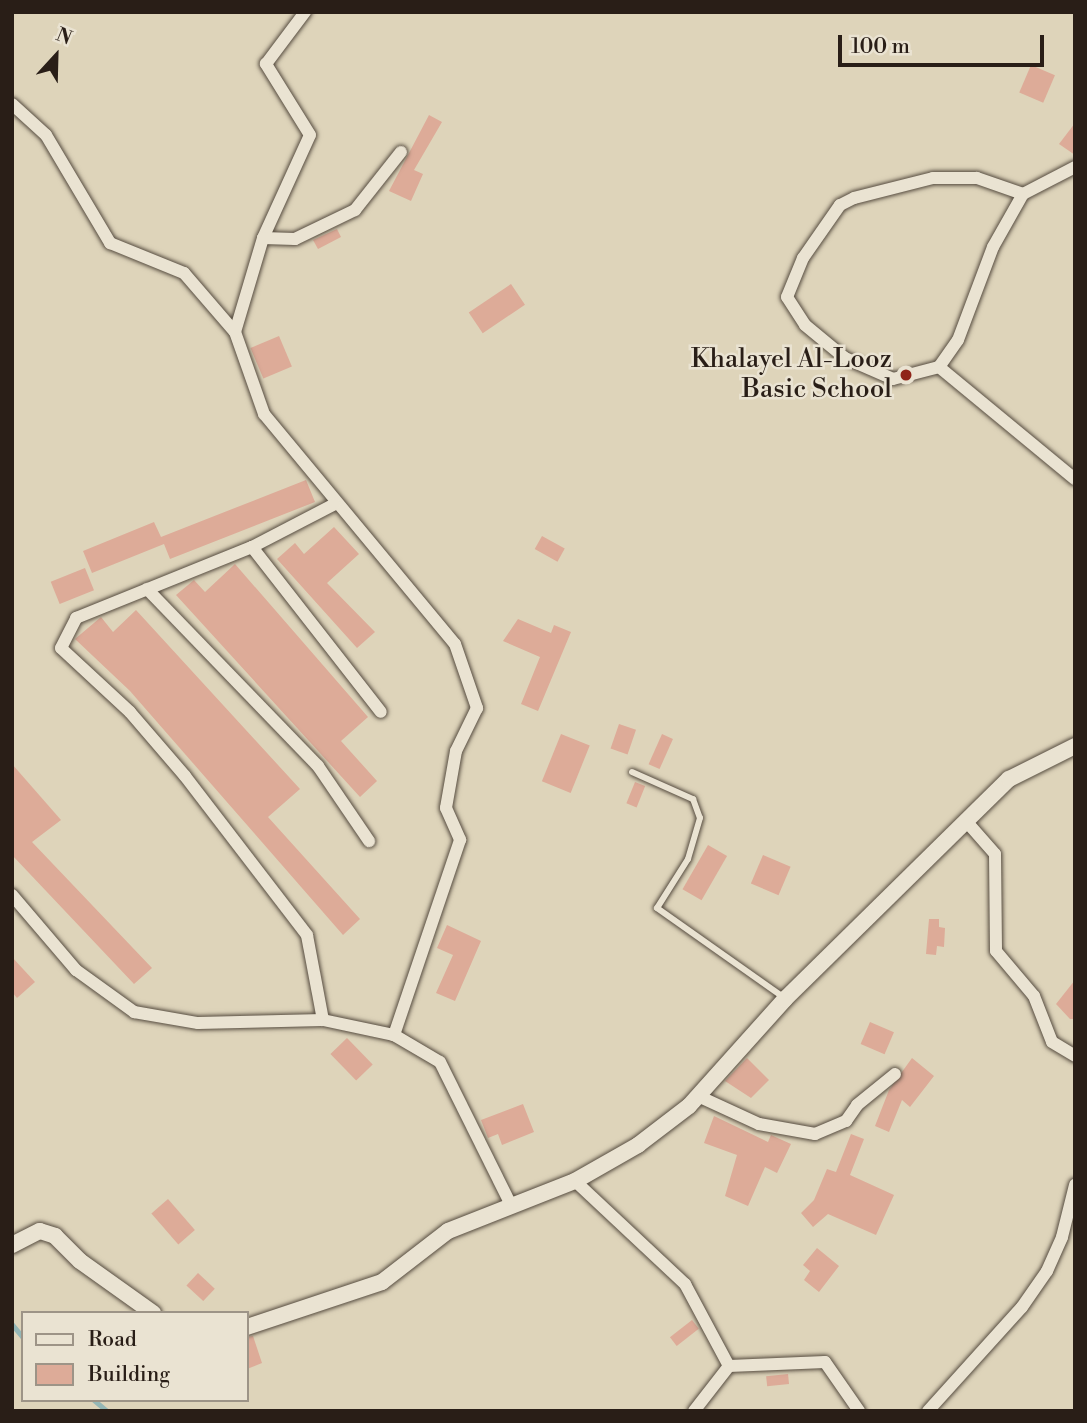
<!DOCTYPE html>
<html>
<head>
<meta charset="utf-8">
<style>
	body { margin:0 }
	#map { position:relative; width:1087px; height:1423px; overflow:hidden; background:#ded4ba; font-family:"Libre Bodoni",serif }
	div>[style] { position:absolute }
	.stream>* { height:4.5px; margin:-2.25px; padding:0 2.25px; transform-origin:2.25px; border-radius:2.25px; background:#94b7b6 }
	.building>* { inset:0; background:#ddab98; transform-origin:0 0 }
	.roads { filter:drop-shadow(0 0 2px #564c40) drop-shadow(0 0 2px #564c40) }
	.service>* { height:6px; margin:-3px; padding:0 3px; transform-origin:3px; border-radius:3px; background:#eae3d2 }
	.minor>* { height:12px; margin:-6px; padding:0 6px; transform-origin:6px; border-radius:6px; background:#eae3d2 }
	.tertiary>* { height:16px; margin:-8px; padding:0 8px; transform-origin:8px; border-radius:8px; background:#eae3d2 }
	.dots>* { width:19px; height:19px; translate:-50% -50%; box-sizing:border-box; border:4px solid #eae3d2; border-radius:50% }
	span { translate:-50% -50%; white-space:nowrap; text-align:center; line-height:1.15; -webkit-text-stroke:5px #eae3d2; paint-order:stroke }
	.poi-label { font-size:26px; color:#291e17 }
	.right { translate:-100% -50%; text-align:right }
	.frame { position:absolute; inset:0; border:14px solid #291e17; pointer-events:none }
	.legend { position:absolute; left:21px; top:1311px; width:228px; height:91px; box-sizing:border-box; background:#eae3d2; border:2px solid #9d9487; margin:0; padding:9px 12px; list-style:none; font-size:21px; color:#291e17 }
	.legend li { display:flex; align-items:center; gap:14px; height:35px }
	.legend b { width:35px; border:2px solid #9d9487 }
	.north { position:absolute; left:21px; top:21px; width:70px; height:70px; -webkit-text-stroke:5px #eae3d2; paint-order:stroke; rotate:22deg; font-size:19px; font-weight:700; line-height:28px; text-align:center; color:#291e17 }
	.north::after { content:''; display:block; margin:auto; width:24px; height:32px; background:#291e17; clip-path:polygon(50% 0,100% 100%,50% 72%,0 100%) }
	.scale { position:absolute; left:838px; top:35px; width:206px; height:32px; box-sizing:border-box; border:4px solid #291e17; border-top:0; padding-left:9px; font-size:21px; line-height:24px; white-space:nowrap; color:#291e17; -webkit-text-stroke:5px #eae3d2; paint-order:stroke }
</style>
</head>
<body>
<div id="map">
	<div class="stream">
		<div style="left:12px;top:1324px;width:17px;rotate:50deg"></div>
		<div style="left:94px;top:1400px;width:17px;rotate:40deg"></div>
	</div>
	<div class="building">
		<div style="left:1031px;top:65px;width:26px;height:30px;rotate:23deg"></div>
		<div style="clip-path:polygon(429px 115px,442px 122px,414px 170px,423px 174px,411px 201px,389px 191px)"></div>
		<div style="clip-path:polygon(1075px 123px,1075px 155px,1059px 144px)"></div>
		<div style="clip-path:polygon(337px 229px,341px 237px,318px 249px,313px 240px)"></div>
		<div style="left:511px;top:284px;width:25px;height:51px;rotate:56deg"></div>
		<div style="left:279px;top:336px;width:33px;height:31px;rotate:67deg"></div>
		<div style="clip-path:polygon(306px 480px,315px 502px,170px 559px,164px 544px,92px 573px,83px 551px,154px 522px,161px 537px)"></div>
		<div style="clip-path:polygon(334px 527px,359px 554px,327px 583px,375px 632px,357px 648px,277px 559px,295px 543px,304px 554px)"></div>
		<div style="left:542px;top:536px;width:26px;height:15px;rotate:29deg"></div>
		<div style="clip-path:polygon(235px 564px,368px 717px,341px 741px,377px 781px,360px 797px,176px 595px,194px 580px,205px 592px)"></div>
		<div style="left:85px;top:568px;width:24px;height:37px;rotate:68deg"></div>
		<div style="clip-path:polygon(136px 610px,300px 789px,268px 817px,360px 919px,343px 935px,130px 691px,75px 639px,101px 617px,113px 632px)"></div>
		<div style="clip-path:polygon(518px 619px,551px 633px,554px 625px,571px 632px,538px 711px,521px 704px,540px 657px,503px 641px)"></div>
		<div style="left:619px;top:724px;width:18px;height:26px;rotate:19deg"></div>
		<div style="left:561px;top:734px;width:31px;height:51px;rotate:22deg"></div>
		<div style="left:662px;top:734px;width:12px;height:33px;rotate:24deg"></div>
		<div style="clip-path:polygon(12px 764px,61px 820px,32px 842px,152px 968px,134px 984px,12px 855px)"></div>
		<div style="left:635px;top:782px;width:11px;height:23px;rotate:22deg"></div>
		<div style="left:708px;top:845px;width:22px;height:51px;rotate:30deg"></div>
		<div style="left:763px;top:855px;width:30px;height:31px;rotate:23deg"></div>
		<div style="clip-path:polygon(929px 919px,939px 919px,939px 927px,945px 928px,944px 947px,937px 946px,936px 955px,926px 954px)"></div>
		<div style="clip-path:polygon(447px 925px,481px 941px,455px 1001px,436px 993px,453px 955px,437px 948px)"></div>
		<div style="clip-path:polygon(12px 957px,35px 982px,17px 998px,12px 992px)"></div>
		<div style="clip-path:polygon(1075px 980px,1075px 1019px,1070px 1019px,1056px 1004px)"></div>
		<div style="left:870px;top:1022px;width:26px;height:24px;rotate:23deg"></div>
		<div style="left:347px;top:1038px;width:37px;height:23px;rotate:46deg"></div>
		<div style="clip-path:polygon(747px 1058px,769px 1080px,751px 1098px,725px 1081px)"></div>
		<div style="clip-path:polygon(912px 1058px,934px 1076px,910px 1107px,902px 1100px,889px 1132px,875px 1126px,889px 1090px)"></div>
		<div style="clip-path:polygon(523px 1104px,534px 1132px,502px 1145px,498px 1134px,488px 1138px,481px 1120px)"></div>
		<div style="clip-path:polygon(714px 1116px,768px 1142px,771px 1135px,791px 1144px,777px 1173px,765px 1167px,748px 1206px,725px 1196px,737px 1155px,704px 1143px)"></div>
		<div style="clip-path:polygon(851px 1134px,864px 1139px,850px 1175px,894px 1195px,876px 1235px,828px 1214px,813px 1227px,801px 1213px,814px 1200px,827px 1169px,836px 1172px)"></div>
		<div style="left:168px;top:1199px;width:41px;height:22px;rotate:49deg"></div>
		<div style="clip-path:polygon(817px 1248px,839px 1266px,819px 1292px,804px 1280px,810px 1271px,803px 1265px)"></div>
		<div style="left:198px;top:1273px;width:23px;height:17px;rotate:43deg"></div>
		<div style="left:692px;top:1320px;width:11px;height:28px;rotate:52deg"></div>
		<div style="clip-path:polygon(253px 1336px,262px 1363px,247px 1369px,247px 1337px)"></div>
		<div style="left:788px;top:1374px;width:10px;height:22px;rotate:84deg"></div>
	</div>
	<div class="roads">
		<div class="service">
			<div style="left:632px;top:772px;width:67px;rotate:23.9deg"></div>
			<div style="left:693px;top:799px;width:20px;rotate:70deg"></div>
			<div style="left:700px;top:818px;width:43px;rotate:106.3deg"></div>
			<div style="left:688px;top:859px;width:58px;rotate:122.3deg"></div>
			<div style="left:657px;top:908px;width:154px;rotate:35.2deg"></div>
		</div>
		<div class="minor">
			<div style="left:12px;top:104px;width:46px;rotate:42.4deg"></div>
			<div style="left:46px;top:135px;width:126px;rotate:59.3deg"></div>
			<div style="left:110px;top:243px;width:80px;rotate:22.1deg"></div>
			<div style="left:184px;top:273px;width:78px;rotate:49.2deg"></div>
			<div style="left:235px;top:332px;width:87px;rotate:70.5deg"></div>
			<div style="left:264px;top:414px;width:299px;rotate:50.3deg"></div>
			<div style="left:455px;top:644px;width:68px;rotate:71deg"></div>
			<div style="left:477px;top:708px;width:48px;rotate:116deg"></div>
			<div style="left:456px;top:751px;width:58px;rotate:100deg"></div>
			<div style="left:446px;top:808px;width:35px;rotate:66deg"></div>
			<div style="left:460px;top:840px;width:206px;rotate:108.7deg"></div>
			<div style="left:1023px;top:194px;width:49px;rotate:-160.8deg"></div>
			<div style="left:977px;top:178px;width:44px;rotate:180deg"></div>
			<div style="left:933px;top:178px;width:81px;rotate:165.8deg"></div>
			<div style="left:854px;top:198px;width:16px;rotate:153deg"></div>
			<div style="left:840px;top:205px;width:65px;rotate:124.9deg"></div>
			<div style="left:803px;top:258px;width:42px;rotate:112.3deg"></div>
			<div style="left:787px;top:297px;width:33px;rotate:57deg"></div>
			<div style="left:805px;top:325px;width:52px;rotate:39.5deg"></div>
			<div style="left:845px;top:358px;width:52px;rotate:23.6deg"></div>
			<div style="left:893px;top:379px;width:48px;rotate:-14.6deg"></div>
			<div style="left:939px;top:367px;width:33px;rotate:-55deg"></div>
			<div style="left:958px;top:340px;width:99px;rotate:-69.4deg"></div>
			<div style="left:993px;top:247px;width:61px;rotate:-60.5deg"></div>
			<div style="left:1023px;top:194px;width:59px;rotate:-27.4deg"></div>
			<div style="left:263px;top:238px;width:113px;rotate:-65.5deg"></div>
			<div style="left:310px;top:135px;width:84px;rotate:-121.8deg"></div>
			<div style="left:266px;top:64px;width:65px;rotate:-53.1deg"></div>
			<div style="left:235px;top:332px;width:98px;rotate:-73.4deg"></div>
			<div style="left:263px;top:238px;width:32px;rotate:2deg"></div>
			<div style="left:295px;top:239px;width:67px;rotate:-25.8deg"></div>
			<div style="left:355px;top:210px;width:74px;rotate:-51.6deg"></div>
			<div style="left:939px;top:367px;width:176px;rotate:39.5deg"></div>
			<div style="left:252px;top:547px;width:209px;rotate:52deg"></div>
			<div style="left:147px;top:589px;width:246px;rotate:46deg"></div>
			<div style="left:318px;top:766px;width:91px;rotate:55.8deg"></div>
			<div style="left:966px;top:821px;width:44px;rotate:48.7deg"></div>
			<div style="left:995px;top:854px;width:97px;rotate:89.4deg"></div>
			<div style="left:996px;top:951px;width:59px;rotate:49.8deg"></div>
			<div style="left:1034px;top:996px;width:49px;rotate:68.6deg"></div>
			<div style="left:1052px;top:1042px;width:27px;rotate:31deg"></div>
			<div style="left:12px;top:895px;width:99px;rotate:49.5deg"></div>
			<div style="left:76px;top:970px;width:72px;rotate:35.9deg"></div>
			<div style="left:134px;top:1012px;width:65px;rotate:9.8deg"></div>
			<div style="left:198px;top:1023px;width:125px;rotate:-1.4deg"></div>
			<div style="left:323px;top:1020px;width:73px;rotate:11.9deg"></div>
			<div style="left:394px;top:1035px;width:53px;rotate:30.4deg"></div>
			<div style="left:440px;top:1062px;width:160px;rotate:63.6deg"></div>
			<div style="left:323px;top:1020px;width:86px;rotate:-100.7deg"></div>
			<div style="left:307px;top:935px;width:200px;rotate:-127.5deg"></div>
			<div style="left:185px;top:776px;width:84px;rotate:-130.7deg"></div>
			<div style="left:130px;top:712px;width:94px;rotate:-137.2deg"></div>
			<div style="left:61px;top:648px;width:34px;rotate:-63deg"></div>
			<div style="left:76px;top:618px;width:190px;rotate:-22deg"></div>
			<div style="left:252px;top:547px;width:93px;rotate:-27.4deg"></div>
			<div style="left:698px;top:1096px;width:67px;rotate:24.7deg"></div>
			<div style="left:759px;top:1124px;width:57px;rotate:10.1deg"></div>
			<div style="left:815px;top:1134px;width:34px;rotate:-23deg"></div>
			<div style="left:846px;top:1121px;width:19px;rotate:-55deg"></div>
			<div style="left:857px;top:1105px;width:49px;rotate:-39.2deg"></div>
			<div style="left:575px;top:1181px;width:151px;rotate:43.1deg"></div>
			<div style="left:685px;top:1284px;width:93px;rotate:61.8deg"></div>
			<div style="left:729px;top:1366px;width:96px;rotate:-2.4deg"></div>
			<div style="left:825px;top:1362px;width:60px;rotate:55.2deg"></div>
			<div style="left:694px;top:1411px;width:57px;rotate:-52.1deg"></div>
			<div style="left:928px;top:1411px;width:140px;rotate:-47.9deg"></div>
			<div style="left:1022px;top:1307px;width:44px;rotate:-55.2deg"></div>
			<div style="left:1047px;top:1271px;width:37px;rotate:-66deg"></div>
			<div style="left:1062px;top:1237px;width:54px;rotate:-76deg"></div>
		</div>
		<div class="tertiary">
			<div style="left:12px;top:1245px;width:31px;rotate:-27deg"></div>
			<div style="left:40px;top:1231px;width:16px;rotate:18deg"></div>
			<div style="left:55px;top:1236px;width:35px;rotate:45deg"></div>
			<div style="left:80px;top:1261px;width:90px;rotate:35.5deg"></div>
			<div style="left:247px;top:1327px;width:142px;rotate:-18.4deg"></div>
			<div style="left:382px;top:1282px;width:83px;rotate:-37.7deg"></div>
			<div style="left:448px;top:1231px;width:136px;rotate:-21.5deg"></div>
			<div style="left:575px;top:1181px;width:73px;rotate:-29.7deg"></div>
			<div style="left:638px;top:1145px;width:64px;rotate:-37.4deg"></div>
			<div style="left:689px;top:1106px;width:144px;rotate:-48.1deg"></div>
			<div style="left:785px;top:999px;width:314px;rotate:-44.5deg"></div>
			<div style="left:1009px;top:779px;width:74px;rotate:-26.6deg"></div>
		</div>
	</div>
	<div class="dots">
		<div style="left:906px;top:375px;background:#8f2418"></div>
	</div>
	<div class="poi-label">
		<span class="right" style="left:892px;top:375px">Khalayel Al-Looz<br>Basic School</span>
	</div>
	<div class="frame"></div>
	<ul class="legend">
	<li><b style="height:9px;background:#eae3d2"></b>Road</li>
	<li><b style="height:19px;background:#ddab98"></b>Building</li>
	</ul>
	<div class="north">N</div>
	<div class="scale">100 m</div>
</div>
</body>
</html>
